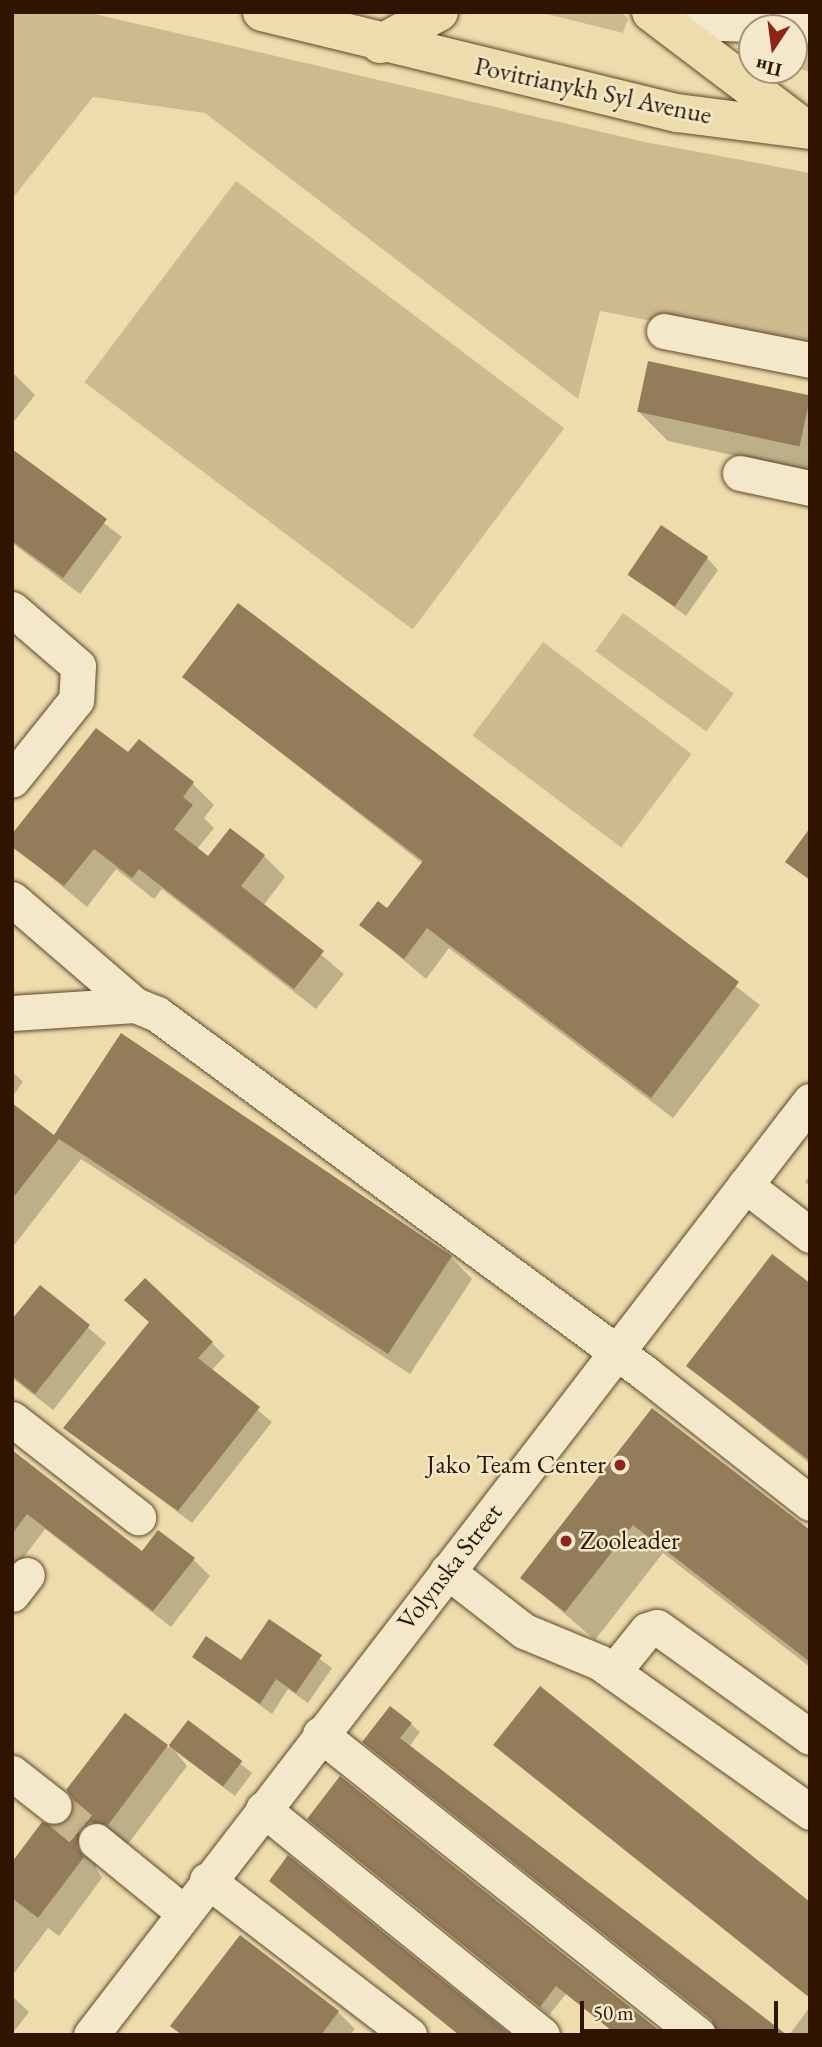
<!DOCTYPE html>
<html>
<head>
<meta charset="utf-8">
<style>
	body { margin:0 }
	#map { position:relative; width:822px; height:2047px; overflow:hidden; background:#eddcac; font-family:"EB Garamond",serif }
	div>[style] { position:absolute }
	.green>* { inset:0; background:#cdba8f; transform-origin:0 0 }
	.shadow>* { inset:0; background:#0003 }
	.building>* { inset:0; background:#927c59; transform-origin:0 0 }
	.minor-tunnel>* { height:35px; margin-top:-17.5px; transform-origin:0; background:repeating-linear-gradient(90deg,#c7b48a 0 35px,transparent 0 53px) }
	.roads { filter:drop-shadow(0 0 2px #5f462b) drop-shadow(0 0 2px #5f462b) }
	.minor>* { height:35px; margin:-17.5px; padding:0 17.5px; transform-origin:17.5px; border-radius:17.5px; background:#f3e8c9 }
	.major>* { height:38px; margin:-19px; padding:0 19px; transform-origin:19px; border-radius:19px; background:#eddcac }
	.dots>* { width:19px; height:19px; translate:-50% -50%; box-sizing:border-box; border:4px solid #f3e8c9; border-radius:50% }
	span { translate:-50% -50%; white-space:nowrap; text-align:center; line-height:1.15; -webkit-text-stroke:5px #f3e8c9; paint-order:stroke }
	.street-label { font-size:26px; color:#301400 }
	.poi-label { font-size:26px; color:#301400 }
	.right { translate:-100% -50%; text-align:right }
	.left { translate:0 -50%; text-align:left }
	.frame { position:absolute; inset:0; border:14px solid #301400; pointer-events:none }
	.north { position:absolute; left:738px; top:14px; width:70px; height:70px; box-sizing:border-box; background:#f3e8c9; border:2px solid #a59379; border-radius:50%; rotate:193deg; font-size:19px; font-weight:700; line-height:28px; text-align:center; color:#301400 }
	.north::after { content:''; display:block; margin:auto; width:24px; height:32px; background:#8f2418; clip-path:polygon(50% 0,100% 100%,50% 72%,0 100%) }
	.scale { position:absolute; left:580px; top:2001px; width:198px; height:32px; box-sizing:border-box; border:4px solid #301400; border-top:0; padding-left:9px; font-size:21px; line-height:24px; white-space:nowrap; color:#301400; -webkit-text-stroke:5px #f3e8c9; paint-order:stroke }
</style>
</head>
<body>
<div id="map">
	<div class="green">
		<div style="clip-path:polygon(12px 12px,86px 12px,645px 142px,810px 173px,810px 351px,600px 311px,578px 399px,205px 113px,93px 97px,12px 199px)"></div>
		<div style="clip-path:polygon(539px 12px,621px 12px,628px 19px,623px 33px)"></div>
		<div style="clip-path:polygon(794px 42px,810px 43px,810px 72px,794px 67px)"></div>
		<div style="left:236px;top:181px;width:411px;height:252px;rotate:37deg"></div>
		<div style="left:623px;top:613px;width:137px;height:47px;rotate:36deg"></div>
		<div style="left:543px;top:642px;width:186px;height:117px;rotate:37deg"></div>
	</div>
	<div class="shadow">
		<div style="clip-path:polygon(12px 372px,35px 395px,12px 424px)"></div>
		<div style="clip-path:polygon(810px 398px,810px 472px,668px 441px,639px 412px)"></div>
		<div style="clip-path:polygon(12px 453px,122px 537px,80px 594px,12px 543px)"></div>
		<div style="clip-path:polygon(707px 558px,718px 570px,686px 616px,629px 574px)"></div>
		<div style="clip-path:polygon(239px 605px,760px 1005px,673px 1118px,449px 948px,426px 979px,362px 925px,387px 911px,423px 864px,184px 677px)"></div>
		<div style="clip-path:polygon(128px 755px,193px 784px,214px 805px,204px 818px,214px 828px,197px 849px,209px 858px,264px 856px,285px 877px,263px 906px,344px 974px,316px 1009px,162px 889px,154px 899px,116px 869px,87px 907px,12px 845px)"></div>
		<div style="clip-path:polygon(12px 1071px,23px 1082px,12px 1097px)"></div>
		<div style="clip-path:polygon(12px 1105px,55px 1138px,451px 1257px,472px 1279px,410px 1374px,81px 1159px,12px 1248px)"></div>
		<div style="clip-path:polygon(810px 1175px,810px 1187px,805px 1182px)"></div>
		<div style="clip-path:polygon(810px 1285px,810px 1464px,688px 1366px)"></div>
		<div style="clip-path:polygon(40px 1287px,106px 1343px,53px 1410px,12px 1378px,12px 1322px)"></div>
		<div style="clip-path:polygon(212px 1343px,225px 1356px,211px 1371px,272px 1422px,192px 1523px,66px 1428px)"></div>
		<div style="clip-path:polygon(652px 1411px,810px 1533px,810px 1667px,663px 1553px,595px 1640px,522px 1577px)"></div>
		<div style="clip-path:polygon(12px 1452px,143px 1553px,193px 1559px,210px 1576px,171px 1627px,45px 1529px,12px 1573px)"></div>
		<div style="clip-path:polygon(269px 1622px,332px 1668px,308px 1703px,288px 1689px,272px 1714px,194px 1657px,241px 1663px)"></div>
		<div style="clip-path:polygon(125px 1715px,169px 1748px,188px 1722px,252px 1773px,235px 1796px,175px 1751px,187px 1766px,128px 1844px,119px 1840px,100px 1847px,96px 1868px,102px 1878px,59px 1936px,48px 1928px,12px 1976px,12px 1865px,72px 1819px)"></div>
		<div style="clip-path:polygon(411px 1724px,420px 1732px,409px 1747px,784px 2035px,718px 2035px,715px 2023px,373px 1750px)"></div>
		<div style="clip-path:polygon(495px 1745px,810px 1969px,796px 1987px)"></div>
		<div style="clip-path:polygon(341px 1778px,566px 1994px,549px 2015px,318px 1827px)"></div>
		<div style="clip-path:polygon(288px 1858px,513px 2035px,460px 2035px)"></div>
		<div style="clip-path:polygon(12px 1996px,29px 2012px,12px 2034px)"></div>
		<div style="clip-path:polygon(810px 2007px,810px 2035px,789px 2035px)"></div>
		<div style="clip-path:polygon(338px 2012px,355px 2029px,350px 2035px,182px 2035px,172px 2026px)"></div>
	</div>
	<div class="building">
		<div style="left:648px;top:361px;width:166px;height:52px;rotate:12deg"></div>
		<div style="clip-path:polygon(12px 449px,107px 519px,63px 578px,12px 541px)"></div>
		<div style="left:661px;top:525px;width:57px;height:60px;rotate:34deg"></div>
		<div style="clip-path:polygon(238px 603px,739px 982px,651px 1098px,427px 928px,404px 959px,359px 925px,378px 901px,387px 908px,423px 861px,182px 677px)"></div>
		<div style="clip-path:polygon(96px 728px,128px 752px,139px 739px,194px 782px,183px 797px,193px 805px,174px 829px,208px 856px,230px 828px,265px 855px,241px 886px,324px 951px,294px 989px,139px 869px,132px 878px,94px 849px,64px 886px,12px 847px,12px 834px)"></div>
		<div style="clip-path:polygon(810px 828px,810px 880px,785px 862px)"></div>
		<div style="clip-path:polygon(121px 1033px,452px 1256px,388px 1354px,59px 1139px,12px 1199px,12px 1103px,54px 1135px)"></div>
		<div style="clip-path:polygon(772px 1254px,810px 1283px,810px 1461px,686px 1366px)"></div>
		<div style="clip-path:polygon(145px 1278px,213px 1342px,198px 1358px,260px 1407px,178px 1511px,63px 1428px,149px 1322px,124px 1300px)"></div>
		<div style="clip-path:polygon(40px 1285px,90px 1325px,35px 1394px,12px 1376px,12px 1319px)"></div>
		<div style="clip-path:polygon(652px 1408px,810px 1530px,810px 1662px,633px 1525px,565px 1612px,520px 1578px)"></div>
		<div style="clip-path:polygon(12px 1450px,142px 1551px,158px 1530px,195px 1558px,153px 1611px,27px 1514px,12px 1534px)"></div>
		<div style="clip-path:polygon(269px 1619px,322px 1655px,296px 1693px,276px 1679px,260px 1704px,192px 1657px,206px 1636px,241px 1660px)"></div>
		<div style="clip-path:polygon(540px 1686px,810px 1902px,810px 1998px,493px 1745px)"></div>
		<div style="clip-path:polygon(390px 1706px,412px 1723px,400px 1738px,787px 2035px,718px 2035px,711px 2019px,362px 1742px)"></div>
		<div style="clip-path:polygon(125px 1713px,168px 1745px,108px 1825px,90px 1822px,80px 1829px,77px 1847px,84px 1857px,38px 1918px,12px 1898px,12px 1862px,42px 1822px,61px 1825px,70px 1818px,73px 1799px,66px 1790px)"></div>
		<div style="left:188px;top:1720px;width:68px;height:32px;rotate:37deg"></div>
		<div style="clip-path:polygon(340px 1776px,665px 2035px,617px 2035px,556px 1986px,540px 2007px,307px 1819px)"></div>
		<div style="clip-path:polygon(288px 1855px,510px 2035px,459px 2035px,269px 1881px)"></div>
		<div style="clip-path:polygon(240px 1935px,339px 2011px,321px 2035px,182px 2035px,170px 2026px)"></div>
	</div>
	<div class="minor-tunnel">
		<div style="left:54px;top:1806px;width:55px;rotate:39.8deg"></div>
	</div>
	<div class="roads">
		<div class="minor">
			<div style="left:663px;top:21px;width:147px;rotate:1.9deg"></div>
			<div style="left:664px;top:331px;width:149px;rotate:11.2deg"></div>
			<div style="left:740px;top:473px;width:72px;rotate:12.1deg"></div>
			<div style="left:12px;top:609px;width:87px;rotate:40.8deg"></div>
			<div style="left:78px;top:666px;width:34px;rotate:93deg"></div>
			<div style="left:76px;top:700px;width:102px;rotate:128.7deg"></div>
			<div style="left:12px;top:899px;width:162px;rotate:40.8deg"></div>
			<div style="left:12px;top:1013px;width:123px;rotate:-3.7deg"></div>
			<div style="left:135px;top:1005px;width:24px;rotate:22deg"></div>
			<div style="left:157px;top:1014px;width:606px;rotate:36.34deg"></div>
			<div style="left:645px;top:1373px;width:210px;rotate:38.2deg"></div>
			<div style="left:745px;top:1185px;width:82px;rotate:37.6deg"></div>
			<div style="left:12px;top:1419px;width:160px;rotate:37.9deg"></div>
			<div style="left:447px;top:1571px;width:98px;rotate:37.9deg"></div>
			<div style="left:524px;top:1631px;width:81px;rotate:22.5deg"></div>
			<div style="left:599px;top:1662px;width:259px;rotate:35.4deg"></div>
			<div style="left:12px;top:1594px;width:24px;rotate:-52deg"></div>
			<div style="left:613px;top:1672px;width:54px;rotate:-51deg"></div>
			<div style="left:647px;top:1630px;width:10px;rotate:-17deg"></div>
			<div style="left:657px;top:1627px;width:188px;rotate:35.7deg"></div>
			<div style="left:320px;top:1734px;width:483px;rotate:38.5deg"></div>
			<div style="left:12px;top:1773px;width:53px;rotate:38.2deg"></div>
			<div style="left:263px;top:1809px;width:359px;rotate:39deg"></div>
			<div style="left:96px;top:1841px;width:112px;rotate:39.2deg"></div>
			<div style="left:207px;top:1880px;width:255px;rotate:37.5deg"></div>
			<div style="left:91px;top:2035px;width:1179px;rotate:-52.41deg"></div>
		</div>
		<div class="major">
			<div style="left:262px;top:12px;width:427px;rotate:13.7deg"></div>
			<div style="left:677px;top:113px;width:134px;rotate:7.3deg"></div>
			<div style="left:651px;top:12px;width:193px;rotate:37.2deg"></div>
			<div style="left:380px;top:44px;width:67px;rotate:-28.5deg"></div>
		</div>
	</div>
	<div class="dots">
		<div style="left:620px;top:1465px;background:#8f2418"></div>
		<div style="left:566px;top:1541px;background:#8f2418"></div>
	</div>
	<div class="street-label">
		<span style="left:593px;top:91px;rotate:12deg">Povitrianykh Syl Avenue</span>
		<span style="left:450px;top:1567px;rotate:-52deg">Volynska Street</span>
	</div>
	<div class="poi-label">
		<span class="right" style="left:606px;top:1465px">Jako Team Center</span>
		<span class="left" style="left:580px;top:1541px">Zooleader</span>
	</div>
	<div class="frame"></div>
	<div class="north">Пн</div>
	<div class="scale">50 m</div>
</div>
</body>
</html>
